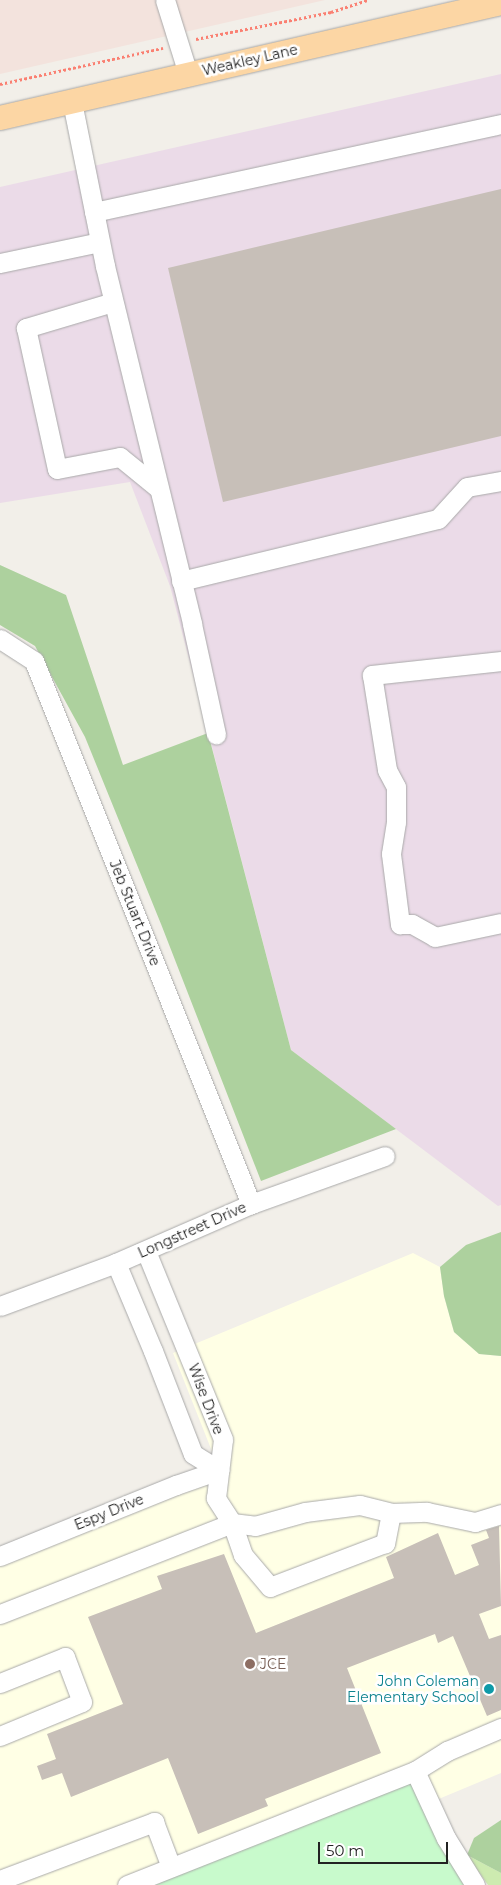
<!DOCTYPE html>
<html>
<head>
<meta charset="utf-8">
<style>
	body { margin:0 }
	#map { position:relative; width:501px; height:1885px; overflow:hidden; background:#f2efe9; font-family:Montserrat,sans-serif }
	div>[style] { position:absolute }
	.industrial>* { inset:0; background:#ebdbe8 }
	.education>* { inset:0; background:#ffffe5 }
	.military>* { inset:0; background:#f3e3dd }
	.grass>* { inset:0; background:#cdebb0 }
	.forest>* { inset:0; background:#add19e }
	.park>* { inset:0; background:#c8facc }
	.building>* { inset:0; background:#c7bfb8 }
	.path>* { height:3px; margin-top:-1.5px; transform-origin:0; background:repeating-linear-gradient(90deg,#fa8072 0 2.5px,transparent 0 5px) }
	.roads { filter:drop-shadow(0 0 1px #a9a9a9) drop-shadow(0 0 1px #a9a9a9) }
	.minor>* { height:19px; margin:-9.5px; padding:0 9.5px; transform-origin:9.5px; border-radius:9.5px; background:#fff }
	.major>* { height:24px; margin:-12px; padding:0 12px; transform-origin:12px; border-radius:12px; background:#fcd6a4 }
	.dots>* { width:14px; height:14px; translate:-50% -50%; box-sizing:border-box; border:2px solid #fff; border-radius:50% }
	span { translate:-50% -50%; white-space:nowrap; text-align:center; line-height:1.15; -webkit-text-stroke:5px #fff; paint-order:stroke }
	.street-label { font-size:14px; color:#222 }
	.education-label { font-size:14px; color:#785e54 }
	.left { translate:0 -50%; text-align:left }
	.culture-label { font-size:14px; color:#0d838f }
	.right { translate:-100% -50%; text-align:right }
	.scale { position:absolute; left:318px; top:1842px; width:130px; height:22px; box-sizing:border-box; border:2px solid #222; border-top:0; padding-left:6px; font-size:15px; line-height:18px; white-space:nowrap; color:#222; -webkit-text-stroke:4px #fff; paint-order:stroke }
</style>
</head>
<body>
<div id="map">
	<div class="industrial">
		<div style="clip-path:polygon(501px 74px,501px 1205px,498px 1206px,291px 1050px,170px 586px,130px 482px,0 503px,0 187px)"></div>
	</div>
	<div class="education">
		<div style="clip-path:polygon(413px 1253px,440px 1267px,444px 1296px,454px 1332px,479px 1354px,501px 1356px,501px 1773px,429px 1803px,127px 1885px,0 1885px,0 1556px,217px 1464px,173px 1353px)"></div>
	</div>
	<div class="military">
		<div style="clip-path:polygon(0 0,325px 0,0 74px)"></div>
	</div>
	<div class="grass">
		<div style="clip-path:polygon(467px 1855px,501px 1873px,501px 1885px,488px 1885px)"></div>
	</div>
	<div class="forest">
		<div style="clip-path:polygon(0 565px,66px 595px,123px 765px,208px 733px,291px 1050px,396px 1129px,261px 1181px,161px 924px,85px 737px,35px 646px,0 625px)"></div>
		<div style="clip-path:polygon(501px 1232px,501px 1356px,479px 1354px,454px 1332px,444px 1296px,440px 1267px,466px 1245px)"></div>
		<div style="clip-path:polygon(501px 1820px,501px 1873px,467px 1855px,474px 1838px)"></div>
	</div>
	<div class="park">
		<div style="clip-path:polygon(415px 1771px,475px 1885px,123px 1885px)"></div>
	</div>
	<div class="building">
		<div style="clip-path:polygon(501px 189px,501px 436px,223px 502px,168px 268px)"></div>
		<div style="clip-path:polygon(499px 1526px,501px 1606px,479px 1614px,489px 1639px,501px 1635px,501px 1710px,487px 1716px,453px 1636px,438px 1643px,435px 1634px,347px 1668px,381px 1753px,265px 1799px,268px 1806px,198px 1834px,168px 1758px,71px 1797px,62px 1773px,42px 1780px,37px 1766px,56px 1759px,47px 1734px,123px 1704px,88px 1617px,162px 1589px,157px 1576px,224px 1554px,256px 1633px,394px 1578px,386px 1557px,438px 1533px,455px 1575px,479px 1565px,471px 1545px,489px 1538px,486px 1530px)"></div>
	</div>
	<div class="path">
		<div style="left:196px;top:39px;width:138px;rotate:-11.3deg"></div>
		<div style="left:331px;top:12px;width:39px;rotate:-18deg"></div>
		<div style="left:0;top:84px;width:167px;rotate:-12.5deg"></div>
	</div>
	<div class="roads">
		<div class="minor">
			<div style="left:165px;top:0;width:77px;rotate:72.7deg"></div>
			<div style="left:72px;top:102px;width:167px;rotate:78.6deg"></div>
			<div style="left:105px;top:266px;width:368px;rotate:76.3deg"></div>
			<div style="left:192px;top:624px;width:113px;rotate:77.7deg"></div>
			<div style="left:94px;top:212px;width:416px;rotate:-12.2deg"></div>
			<div style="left:0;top:263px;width:102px;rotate:-11.9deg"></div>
			<div style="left:113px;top:302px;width:91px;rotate:163.4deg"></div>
			<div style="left:26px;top:328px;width:144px;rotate:77.6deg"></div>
			<div style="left:57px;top:469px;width:64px;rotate:-10.8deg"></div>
			<div style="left:120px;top:457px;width:49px;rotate:39.2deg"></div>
			<div style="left:181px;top:581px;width:264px;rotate:-13.6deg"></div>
			<div style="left:438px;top:519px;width:43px;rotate:-47.8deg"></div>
			<div style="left:467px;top:487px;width:35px;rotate:-10deg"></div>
			<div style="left:0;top:639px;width:40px;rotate:32.9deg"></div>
			<div style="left:34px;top:661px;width:585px;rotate:68.22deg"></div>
			<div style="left:501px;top:661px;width:130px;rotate:173.8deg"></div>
			<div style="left:372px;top:675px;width:96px;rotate:81deg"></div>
			<div style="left:387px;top:770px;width:19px;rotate:62deg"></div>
			<div style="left:396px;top:787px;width:35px;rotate:90deg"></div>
			<div style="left:396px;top:822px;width:32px;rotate:99deg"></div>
			<div style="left:391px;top:854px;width:71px;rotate:82.7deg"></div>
			<div style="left:400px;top:924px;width:12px"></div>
			<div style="left:412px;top:924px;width:26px;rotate:29deg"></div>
			<div style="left:435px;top:937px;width:67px;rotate:-12deg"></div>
			<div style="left:116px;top:1263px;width:95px;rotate:67.2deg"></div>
			<div style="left:153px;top:1351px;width:110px;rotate:68.8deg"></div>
			<div style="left:193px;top:1454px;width:31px;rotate:32deg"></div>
			<div style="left:0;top:1306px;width:124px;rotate:-20.3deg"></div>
			<div style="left:116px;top:1263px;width:147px;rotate:-23.6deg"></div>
			<div style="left:251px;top:1204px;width:142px;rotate:-19.7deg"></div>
			<div style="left:391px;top:1513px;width:36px;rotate:-2deg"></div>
			<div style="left:427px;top:1512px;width:49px;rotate:11.8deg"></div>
			<div style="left:475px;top:1522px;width:27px;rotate:-17deg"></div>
			<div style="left:0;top:1556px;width:190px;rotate:-22deg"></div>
			<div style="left:176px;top:1485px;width:46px;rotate:-19.2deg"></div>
			<div style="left:0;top:1614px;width:249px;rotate:-21.4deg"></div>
			<div style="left:232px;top:1523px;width:23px;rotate:7deg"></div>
			<div style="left:255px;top:1526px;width:52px;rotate:-15.6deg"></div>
			<div style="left:305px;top:1512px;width:55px;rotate:-7.3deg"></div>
			<div style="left:360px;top:1505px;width:32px;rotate:14deg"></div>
			<div style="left:391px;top:1513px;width:31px;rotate:101deg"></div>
			<div style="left:385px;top:1543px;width:123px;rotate:159.1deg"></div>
			<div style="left:270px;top:1587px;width:42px;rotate:-130.2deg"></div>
			<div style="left:243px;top:1555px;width:34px;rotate:-109deg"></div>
			<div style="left:232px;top:1523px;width:30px;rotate:-123deg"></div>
			<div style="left:216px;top:1498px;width:59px;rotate:-83.2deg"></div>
			<div style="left:223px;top:1439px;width:203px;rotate:-112.3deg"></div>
			<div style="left:0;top:1683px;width:70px;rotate:-21.8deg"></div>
			<div style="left:65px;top:1657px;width:48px;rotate:69.3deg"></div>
			<div style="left:82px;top:1702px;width:89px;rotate:157.5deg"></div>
			<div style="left:415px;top:1771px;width:74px;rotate:65.2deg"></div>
			<div style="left:446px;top:1838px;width:55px;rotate:58.3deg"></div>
			<div style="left:0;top:1880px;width:165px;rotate:-20.6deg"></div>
			<div style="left:154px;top:1822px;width:48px;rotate:69.3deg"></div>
			<div style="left:127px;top:1885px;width:310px;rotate:-21.6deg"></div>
			<div style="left:415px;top:1771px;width:38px;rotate:-32deg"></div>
			<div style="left:447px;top:1751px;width:59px;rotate:-23.1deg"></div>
		</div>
		<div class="major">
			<div style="left:0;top:118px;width:514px;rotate:-12.93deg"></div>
		</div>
	</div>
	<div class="dots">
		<div style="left:250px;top:1664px;background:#8d6e63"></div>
		<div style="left:489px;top:1689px;background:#0f9aa8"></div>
	</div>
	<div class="street-label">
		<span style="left:250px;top:60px;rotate:-13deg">Weakley Lane</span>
		<span style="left:135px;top:913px;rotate:68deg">Jeb Stuart Drive</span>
		<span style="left:192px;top:1230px;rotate:-24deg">Longstreet Drive</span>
		<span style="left:206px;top:1399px;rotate:69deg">Wise Drive</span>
		<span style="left:109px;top:1512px;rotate:-22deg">Espy Drive</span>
	</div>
	<div class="education-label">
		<span class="left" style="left:260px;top:1664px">JCE</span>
	</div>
	<div class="culture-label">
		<span class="right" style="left:479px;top:1689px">John Coleman<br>Elementary School</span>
	</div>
	<div class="scale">50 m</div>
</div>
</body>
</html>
